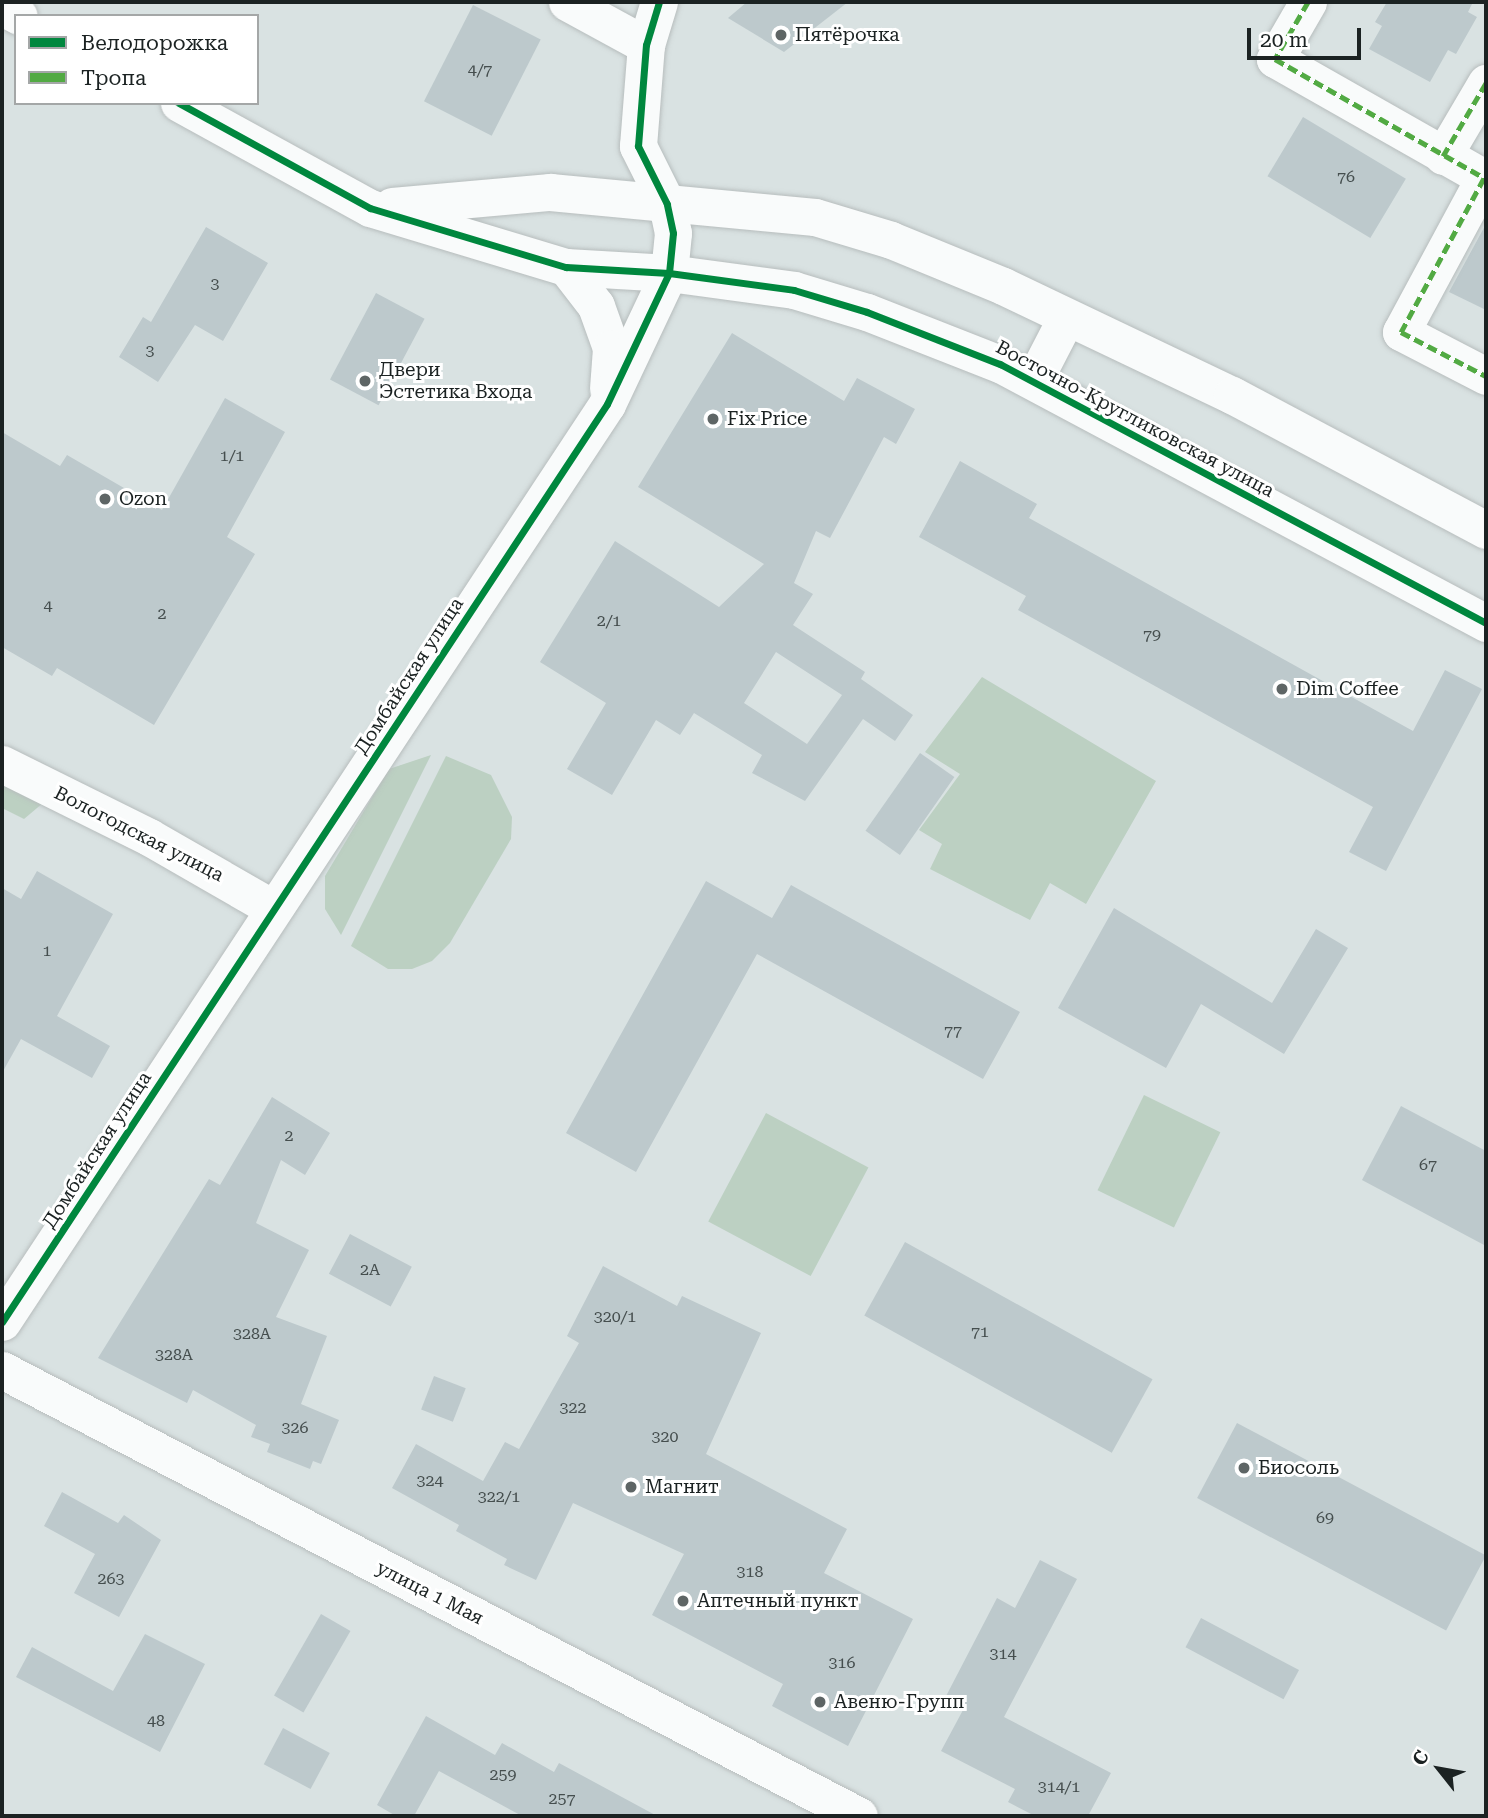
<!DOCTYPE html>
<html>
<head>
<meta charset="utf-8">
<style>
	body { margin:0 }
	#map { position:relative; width:1488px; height:1818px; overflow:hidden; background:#d9e2e2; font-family:"Roboto Serif",serif }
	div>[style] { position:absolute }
	.green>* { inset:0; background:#bcd0c2; transform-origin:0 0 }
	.building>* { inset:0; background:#bdc9cc; transform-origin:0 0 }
	.roads { filter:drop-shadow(0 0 2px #b7bdbd) drop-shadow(0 0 2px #b7bdbd) }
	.minor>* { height:37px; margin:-18.5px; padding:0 18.5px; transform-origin:18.5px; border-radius:18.5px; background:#f9fbfb }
	.quiet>* { height:5px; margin-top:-2.5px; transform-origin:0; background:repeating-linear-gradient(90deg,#52aa43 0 10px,transparent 0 15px) }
	.cycleway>* { height:7px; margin:-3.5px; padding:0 3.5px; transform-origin:3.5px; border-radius:3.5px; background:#00873e }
	.dots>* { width:19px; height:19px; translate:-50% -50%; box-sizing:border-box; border:4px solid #fff; border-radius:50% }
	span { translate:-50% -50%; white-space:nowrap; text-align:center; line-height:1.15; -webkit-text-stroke:6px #fff; paint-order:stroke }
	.number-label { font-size:16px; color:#454e4e }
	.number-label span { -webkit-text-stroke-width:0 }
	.poi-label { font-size:19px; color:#1b2222 }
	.left { translate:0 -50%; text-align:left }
	.street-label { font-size:19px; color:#1b2222 }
	.frame { position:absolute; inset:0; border:4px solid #1b2222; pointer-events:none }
	.legend { position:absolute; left:14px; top:14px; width:245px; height:91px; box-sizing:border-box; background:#fff; border:2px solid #a4a7a7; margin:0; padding:9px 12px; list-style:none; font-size:21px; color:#1b2222 }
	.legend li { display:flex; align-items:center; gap:14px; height:35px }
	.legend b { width:35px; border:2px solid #a4a7a7 }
	.north { position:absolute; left:1404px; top:1734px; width:70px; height:70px; -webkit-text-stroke:5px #fff; paint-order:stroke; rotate:301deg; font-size:19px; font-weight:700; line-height:28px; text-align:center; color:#1b2222 }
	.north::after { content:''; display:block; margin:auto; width:24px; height:32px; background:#1b2222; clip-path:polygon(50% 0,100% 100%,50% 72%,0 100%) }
	.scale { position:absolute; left:1247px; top:28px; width:114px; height:32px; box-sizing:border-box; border:4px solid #1b2222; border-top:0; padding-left:9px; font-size:21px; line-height:24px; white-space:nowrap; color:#1b2222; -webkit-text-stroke:5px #fff; paint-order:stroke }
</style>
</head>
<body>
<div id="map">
	<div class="green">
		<div style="clip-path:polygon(982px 677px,1156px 781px,1086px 904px,1050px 883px,1030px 920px,930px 869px,942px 844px,919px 830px,960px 774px,925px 752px)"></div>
		<div style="clip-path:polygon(431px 755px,341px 935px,325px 909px,325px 876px,389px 769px)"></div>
		<div style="clip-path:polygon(446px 756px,491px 775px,512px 817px,511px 839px,450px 943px,432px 961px,412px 969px,388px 969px,351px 946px)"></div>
		<div style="clip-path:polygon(2px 782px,43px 803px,24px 819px,2px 808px)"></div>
		<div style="left:1144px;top:1095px;width:85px;height:106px;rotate:26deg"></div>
		<div style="left:766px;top:1113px;width:116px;height:123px;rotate:28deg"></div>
	</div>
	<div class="building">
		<div style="clip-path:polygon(747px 2px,848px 2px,784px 52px,728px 18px)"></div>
		<div style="clip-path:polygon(1387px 2px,1473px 2px,1468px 12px,1477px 17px,1456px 54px,1448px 50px,1430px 82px,1369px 49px,1382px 26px,1375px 22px)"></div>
		<div style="left:473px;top:5px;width:76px;height:108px;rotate:27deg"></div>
		<div style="left:1303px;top:117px;width:120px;height:69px;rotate:31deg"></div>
		<div style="clip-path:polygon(1486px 224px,1486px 310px,1449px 292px)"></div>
		<div style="clip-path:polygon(206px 227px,268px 263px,223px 341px,195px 325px,158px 382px,119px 357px,143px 317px,151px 322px)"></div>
		<div style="left:376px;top:293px;width:55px;height:98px;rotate:28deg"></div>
		<div style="clip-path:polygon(evenodd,732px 333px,844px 401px,857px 378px,915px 409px,896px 444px,884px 437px,830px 538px,816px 531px,794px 583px,813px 594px,793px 625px,865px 672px,861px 679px,913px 715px,895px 741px,863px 719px,805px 801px,752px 773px,762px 755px,694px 713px,680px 735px,656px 720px,612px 795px,567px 769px,606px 703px,540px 662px,615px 541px,719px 607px,764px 564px,638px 487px,732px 333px,776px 652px,842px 695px,807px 744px,744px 703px,776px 652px)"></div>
		<div style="clip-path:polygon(225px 398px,285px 432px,227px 537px,255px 554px,154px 725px,57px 668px,52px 676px,2px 647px,2px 432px,60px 466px,67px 455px,162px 510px)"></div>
		<div style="clip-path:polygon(960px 461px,1037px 504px,1029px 518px,1413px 731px,1445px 670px,1482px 689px,1386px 871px,1349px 852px,1373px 807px,1018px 610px,1026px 596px,919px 537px)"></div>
		<div style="left:920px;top:753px;width:42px;height:95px;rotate:35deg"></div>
		<div style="clip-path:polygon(37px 871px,113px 914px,57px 1016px,110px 1046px,92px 1078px,21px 1039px,2px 1073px,2px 888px,21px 899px)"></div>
		<div style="clip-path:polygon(706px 881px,772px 918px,791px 885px,1020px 1012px,983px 1079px,757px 954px,636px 1172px,566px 1133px)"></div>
		<div style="clip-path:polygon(1114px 908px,1272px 1003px,1316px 929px,1348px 948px,1284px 1054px,1201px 1004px,1166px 1068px,1058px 1008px)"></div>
		<div style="clip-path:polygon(272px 1097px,330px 1133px,305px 1175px,281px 1160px,256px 1223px,309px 1250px,276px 1317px,327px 1336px,301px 1404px,339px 1420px,321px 1464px,313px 1461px,310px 1469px,267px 1452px,270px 1444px,251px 1437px,256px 1425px,193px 1390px,187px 1403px,98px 1358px,209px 1179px,220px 1185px)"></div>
		<div style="clip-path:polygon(1401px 1106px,1486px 1151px,1486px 1246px,1362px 1180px)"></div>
		<div style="left:350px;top:1234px;width:70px;height:45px;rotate:28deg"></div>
		<div style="left:905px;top:1242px;width:283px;height:84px;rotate:29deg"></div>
		<div style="clip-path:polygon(603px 1266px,677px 1306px,682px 1296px,761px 1333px,706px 1454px,847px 1529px,824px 1573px,913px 1619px,848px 1746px,772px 1706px,783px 1684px,652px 1615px,684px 1554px,573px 1503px,536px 1580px,504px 1565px,507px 1559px,456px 1531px,459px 1525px,392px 1488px,416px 1444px,483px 1481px,505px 1442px,519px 1449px,579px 1343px,567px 1336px)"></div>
		<div style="left:434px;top:1376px;width:34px;height:36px;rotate:21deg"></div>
		<div style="left:1237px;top:1423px;width:282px;height:85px;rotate:28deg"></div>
		<div style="clip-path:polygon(62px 1492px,118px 1523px,124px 1515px,161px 1540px,119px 1617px,74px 1593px,95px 1554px,44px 1526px)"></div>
		<div style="clip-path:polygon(1040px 1560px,1077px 1579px,1004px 1717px,1111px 1773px,1088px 1816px,1035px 1816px,1008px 1802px,1015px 1789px,941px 1751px,963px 1710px,944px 1700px,997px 1598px,1015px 1608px)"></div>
		<div style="left:321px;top:1614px;width:34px;height:94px;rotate:30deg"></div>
		<div style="left:1201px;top:1618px;width:111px;height:33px;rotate:28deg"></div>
		<div style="clip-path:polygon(145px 1634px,205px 1664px,160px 1752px,16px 1677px,32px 1647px,113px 1691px)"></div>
		<div style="clip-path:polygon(426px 1716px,495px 1755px,502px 1743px,554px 1772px,559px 1763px,657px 1816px,522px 1816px,439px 1771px,414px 1816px,396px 1816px,377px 1805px)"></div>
		<div style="left:283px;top:1728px;width:53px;height:41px;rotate:28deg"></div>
	</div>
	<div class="roads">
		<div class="minor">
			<div style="left:567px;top:2px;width:90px;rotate:28.6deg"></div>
			<div style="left:1308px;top:2px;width:66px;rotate:120.1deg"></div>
			<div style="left:1275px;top:59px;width:243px;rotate:29.6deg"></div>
			<div style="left:2px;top:7px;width:19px;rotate:28deg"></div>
			<div style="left:179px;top:103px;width:218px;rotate:28.8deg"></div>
			<div style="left:370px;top:208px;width:205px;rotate:16.8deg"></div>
			<div style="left:566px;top:267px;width:103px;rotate:3.3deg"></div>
			<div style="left:669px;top:273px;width:126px;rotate:7.7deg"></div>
			<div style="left:794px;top:290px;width:76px;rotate:16.8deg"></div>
			<div style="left:867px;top:312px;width:143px;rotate:21.4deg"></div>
			<div style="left:1000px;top:364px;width:551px;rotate:28.05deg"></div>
			<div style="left:1443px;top:156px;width:85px;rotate:-59.5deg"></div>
			<div style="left:1484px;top:178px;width:175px;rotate:118.3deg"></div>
			<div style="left:1401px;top:332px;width:96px;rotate:27.4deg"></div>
			<div style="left:392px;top:206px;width:159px;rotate:-5.1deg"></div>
			<div style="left:550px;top:192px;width:266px;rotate:5.4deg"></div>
			<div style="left:815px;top:217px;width:79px;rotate:16.8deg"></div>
			<div style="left:891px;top:240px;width:121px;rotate:22.3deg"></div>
			<div style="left:1003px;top:286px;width:254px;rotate:25.5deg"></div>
			<div style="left:1232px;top:395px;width:288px;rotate:28deg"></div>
			<div style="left:566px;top:267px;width:49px;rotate:52.4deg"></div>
			<div style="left:596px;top:306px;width:45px;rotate:70.3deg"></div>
			<div style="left:611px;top:348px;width:41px;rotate:94.2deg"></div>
			<div style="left:1034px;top:380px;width:70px;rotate:-62.7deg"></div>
			<div style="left:2px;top:764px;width:164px;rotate:26.4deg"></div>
			<div style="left:149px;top:837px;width:144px;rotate:29.9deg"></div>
			<div style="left:2px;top:1322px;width:1099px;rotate:-56.61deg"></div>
			<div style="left:607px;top:404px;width:145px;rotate:-64.7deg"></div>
			<div style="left:669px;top:273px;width:40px;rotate:-84.3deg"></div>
			<div style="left:673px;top:233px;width:30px;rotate:-102deg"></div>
			<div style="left:667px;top:204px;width:65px;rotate:-116.6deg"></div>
			<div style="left:638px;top:146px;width:101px;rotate:-85.5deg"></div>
			<div style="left:646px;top:45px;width:45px;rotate:-73.2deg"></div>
			<div style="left:2px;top:1370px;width:966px;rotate:27.49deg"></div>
		</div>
	</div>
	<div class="quiet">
		<div style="left:1308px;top:2px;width:66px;rotate:120.1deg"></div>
		<div style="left:1275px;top:59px;width:243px;rotate:29.6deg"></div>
		<div style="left:1443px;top:156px;width:85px;rotate:-59.5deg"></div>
		<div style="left:1484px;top:178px;width:175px;rotate:118.3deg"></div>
		<div style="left:1401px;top:332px;width:96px;rotate:27.4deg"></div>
	</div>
	<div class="cycleway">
		<div style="left:179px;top:103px;width:218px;rotate:28.8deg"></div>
		<div style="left:370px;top:208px;width:205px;rotate:16.8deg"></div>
		<div style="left:566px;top:267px;width:103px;rotate:3.3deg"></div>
		<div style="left:669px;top:273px;width:126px;rotate:7.7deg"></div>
		<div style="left:794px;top:290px;width:76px;rotate:16.8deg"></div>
		<div style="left:867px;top:312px;width:143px;rotate:21.4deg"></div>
		<div style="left:1000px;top:364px;width:551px;rotate:28.05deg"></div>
		<div style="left:2px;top:1322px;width:1099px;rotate:-56.61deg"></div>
		<div style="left:607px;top:404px;width:145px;rotate:-64.7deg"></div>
		<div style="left:669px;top:273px;width:40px;rotate:-84.3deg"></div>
		<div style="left:673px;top:233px;width:30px;rotate:-102deg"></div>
		<div style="left:667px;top:204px;width:65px;rotate:-116.6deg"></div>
		<div style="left:638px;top:146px;width:101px;rotate:-85.5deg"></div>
		<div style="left:646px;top:45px;width:45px;rotate:-73.2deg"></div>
	</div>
	<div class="dots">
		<div style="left:781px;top:35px;background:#5e6565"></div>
		<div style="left:365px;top:381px;background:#5e6565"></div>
		<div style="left:713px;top:419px;background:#5e6565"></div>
		<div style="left:105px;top:499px;background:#5e6565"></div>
		<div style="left:1282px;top:689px;background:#5e6565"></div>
		<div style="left:1244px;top:1468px;background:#5e6565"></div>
		<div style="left:631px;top:1487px;background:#5e6565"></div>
		<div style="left:683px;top:1601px;background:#5e6565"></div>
		<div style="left:820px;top:1702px;background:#5e6565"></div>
	</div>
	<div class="number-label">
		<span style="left:480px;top:70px">4/7</span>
		<span style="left:1346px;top:177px">76</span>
		<span style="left:215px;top:284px">3</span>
		<span style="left:150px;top:351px">3</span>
		<span style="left:232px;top:456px">1/1</span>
		<span style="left:48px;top:606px">4</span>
		<span style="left:162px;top:614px">2</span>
		<span style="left:609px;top:621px">2/1</span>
		<span style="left:1152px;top:635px">79</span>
		<span style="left:47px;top:951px">1</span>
		<span style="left:953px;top:1031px">77</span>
		<span style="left:289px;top:1136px">2</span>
		<span style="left:1428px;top:1165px">67</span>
		<span style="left:370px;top:1270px">2А</span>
		<span style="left:615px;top:1317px">320/1</span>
		<span style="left:980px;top:1332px">71</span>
		<span style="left:252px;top:1334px">328А</span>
		<span style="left:174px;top:1355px">328А</span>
		<span style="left:573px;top:1408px">322</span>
		<span style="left:295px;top:1428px">326</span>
		<span style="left:665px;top:1437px">320</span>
		<span style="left:430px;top:1481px">324</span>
		<span style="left:499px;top:1497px">322/1</span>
		<span style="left:1325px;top:1518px">69</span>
		<span style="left:750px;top:1572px">318</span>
		<span style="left:111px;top:1579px">263</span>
		<span style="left:1003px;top:1654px">314</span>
		<span style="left:842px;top:1663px">316</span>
		<span style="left:156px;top:1721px">48</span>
		<span style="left:503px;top:1775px">259</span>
		<span style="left:1059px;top:1787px">314/1</span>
		<span style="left:562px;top:1799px">257</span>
	</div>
	<div class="poi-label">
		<span class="left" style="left:795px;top:35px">Пятёрочка</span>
		<span class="left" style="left:379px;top:381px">Двери<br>Эстетика Входа</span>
		<span class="left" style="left:727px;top:419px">Fix Price</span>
		<span class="left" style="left:119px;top:499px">Ozon</span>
		<span class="left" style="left:1296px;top:689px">Dim Coffee</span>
		<span class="left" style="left:1258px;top:1468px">Биосоль</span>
		<span class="left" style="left:645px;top:1487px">Магнит</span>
		<span class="left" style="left:697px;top:1601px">Аптечный пункт</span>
		<span class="left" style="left:834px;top:1702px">Авеню-Групп</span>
	</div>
	<div class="street-label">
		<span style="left:1135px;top:419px;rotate:28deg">Восточно-Кругликовская улица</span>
		<span style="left:409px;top:676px;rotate:-57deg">Домбайская улица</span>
		<span style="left:139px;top:834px;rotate:27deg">Вологодская улица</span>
		<span style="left:97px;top:1150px;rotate:-57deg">Домбайская улица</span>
		<span style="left:430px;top:1593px;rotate:27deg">улица 1 Мая</span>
	</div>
	<div class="frame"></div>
	<ul class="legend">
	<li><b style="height:9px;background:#00873e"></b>Велодорожка</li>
	<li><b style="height:9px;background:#52aa43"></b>Тропа</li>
	</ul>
	<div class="north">С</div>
	<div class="scale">20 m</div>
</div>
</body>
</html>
